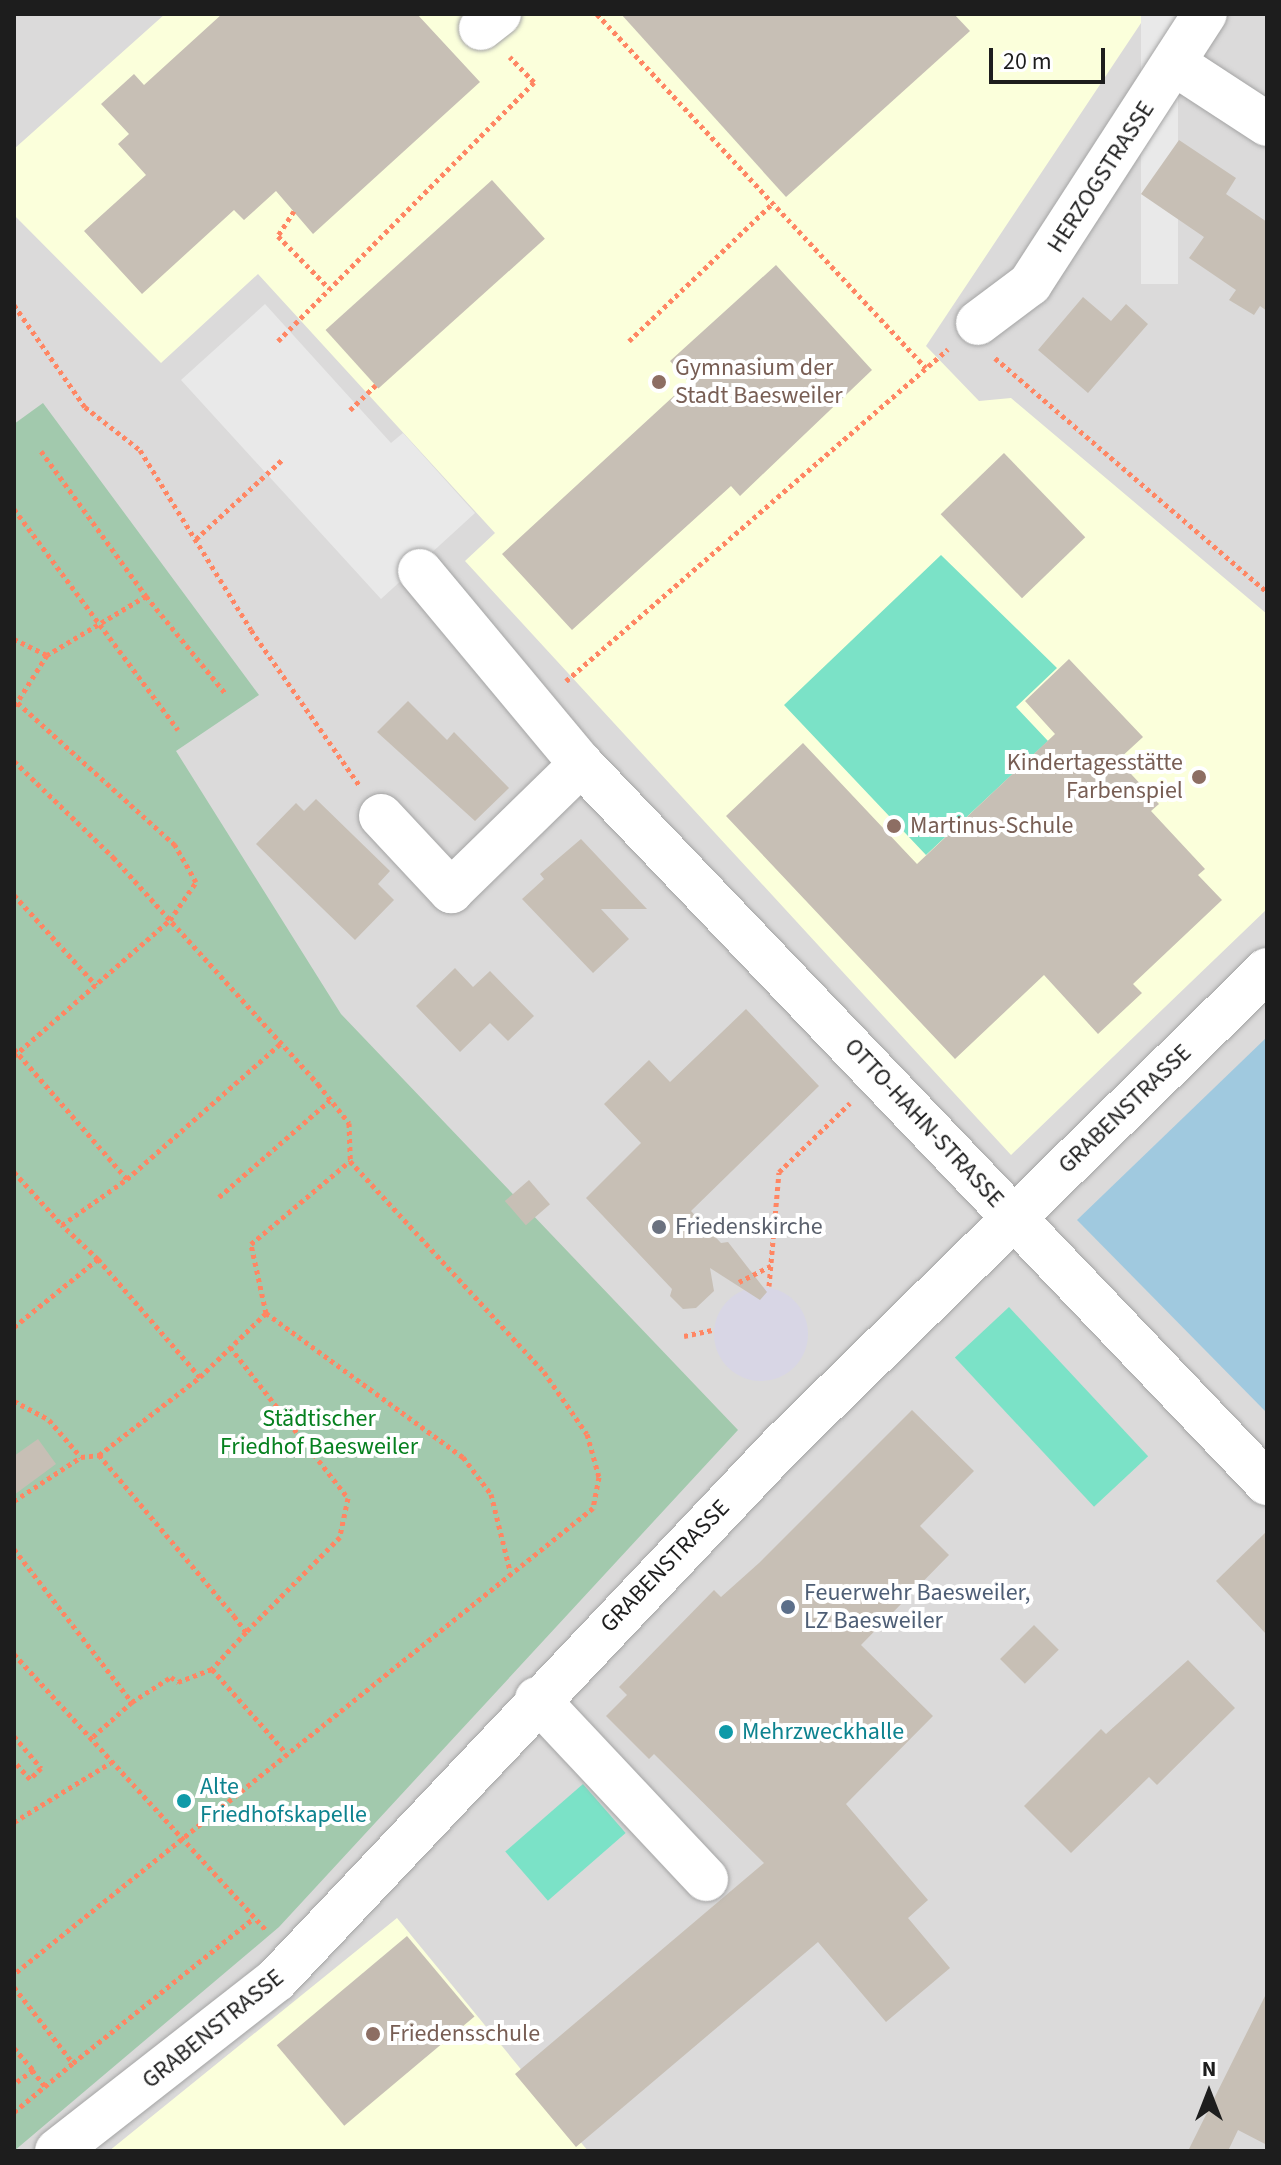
<!DOCTYPE html>
<html>
<head>
<meta charset="utf-8">
<style>
	body { margin:0 }
	#map { position:relative; width:1281px; height:2165px; overflow:hidden; background:#efece2; font-family:"Source Sans 3",sans-serif }
	div>[style] { position:absolute }
	.residential>* { inset:0; background:#dbdada; transform-origin:0 0 }
	.education>* { inset:0; background:#fbffdb }
	.cemetery>* { inset:0; background:#a2c9ad }
	.pitch>* { inset:0; background:#7be2c7; transform-origin:0 0 }
	.parking>* { inset:0; background:#e9e9e9; transform-origin:0 0 }
	.plaza>* { inset:0; background:#d8d6e5 }
	.round { border-radius:50% }
	.water>* { inset:0; background:#a0c9df }
	.building>* { inset:0; background:#c7bfb5; transform-origin:0 0 }
	.path>* { height:5px; margin-top:-2.5px; transform-origin:0; background:repeating-linear-gradient(90deg,#ff8663 0 4px,transparent 0 8px) }
	.roads { filter:drop-shadow(0 0 2px #a4a4a4) drop-shadow(0 0 2px #a4a4a4) }
	.minor>* { height:44px; margin:-22px; padding:0 22px; transform-origin:22px; border-radius:22px; background:#fff }
	.dots>* { width:22px; height:22px; translate:-50% -50%; box-sizing:border-box; border:4px solid #fff; border-radius:50% }
	span { translate:-50% -50%; white-space:nowrap; text-align:center; line-height:1.15; -webkit-text-stroke:8px #fff; paint-order:stroke }
	.street-label { font-size:24px; color:#1d1d1d }
	.education-label { font-size:24px; color:#785e54 }
	.left { translate:0 -50%; text-align:left }
	.right { translate:-100% -50%; text-align:right }
	.worship-label { font-size:24px; color:#5b616d }
	.park-label { font-size:24px; color:#06801f }
	.service-label { font-size:24px; color:#4e5e75 }
	.culture-label { font-size:24px; color:#0d838f }
	.frame { position:absolute; inset:0; border:16px solid #1d1d1d; pointer-events:none }
	.north { position:absolute; left:1169px; top:2053px; width:80px; height:80px; -webkit-text-stroke:6px #fff; paint-order:stroke; rotate:0deg; font-size:22px; font-weight:700; line-height:32px; text-align:center; color:#1d1d1d }
	.north::after { content:''; display:block; margin:auto; width:28px; height:36px; background:#1d1d1d; clip-path:polygon(50% 0,100% 100%,50% 72%,0 100%) }
	.scale { position:absolute; left:989px; top:48px; width:116px; height:36px; box-sizing:border-box; border:4px solid #1d1d1d; border-top:0; padding-left:10px; font-size:24px; line-height:28px; white-space:nowrap; color:#1d1d1d; -webkit-text-stroke:6px #fff; paint-order:stroke }
</style>
</head>
<body>
<div id="map">
	<div class="residential">
		<div style="left:14px;top:14px;width:1253px;height:2137px"></div>
	</div>
	<div class="education">
		<div style="clip-path:polygon(165px 14px,1147px 14px,926px 346px,979px 401px,1011px 398px,1267px 614px,1267px 909px,1011px 1155px,465px 561px,495px 533px,258px 274px,161px 363px,14px 215px,14px 149px)"></div>
		<div style="clip-path:polygon(397px 1918px,588px 2151px,109px 2151px)"></div>
	</div>
	<div class="cemetery">
		<div style="clip-path:polygon(43px 403px,259px 695px,176px 751px,341px 1014px,738px 1430px,279px 1927px,14px 2151px,14px 424px)"></div>
	</div>
	<div class="pitch">
		<div style="clip-path:polygon(941px 555px,1057px 668px,1016px 707px,1048px 741px,926px 855px,784px 705px)"></div>
		<div style="left:1009px;top:1307px;width:204px;height:74px;rotate:47deg"></div>
		<div style="left:583px;top:1784px;width:65px;height:103px;rotate:49deg"></div>
	</div>
	<div class="parking">
		<div style="left:1141px;top:14px;width:37px;height:270px"></div>
		<div style="clip-path:polygon(265px 304px,391px 443px,403px 433px,475px 513px,381px 599px,181px 380px)"></div>
	</div>
	<div class="plaza">
		<div class="round" style="left:714px;top:1287px;width:94px;height:94px"></div>
	</div>
	<div class="water">
		<div style="clip-path:polygon(1267px 1037px,1267px 1413px,1077px 1220px)"></div>
	</div>
	<div class="building">
		<div style="clip-path:polygon(222px 14px,417px 14px,480px 82px,313px 234px,276px 191px,244px 220px,234px 210px,142px 294px,84px 231px,146px 175px,118px 144px,129px 134px,101px 104px,134px 74px,144px 85px)"></div>
		<div style="clip-path:polygon(621px 14px,954px 14px,970px 31px,786px 197px)"></div>
		<div style="clip-path:polygon(1179px 140px,1236px 178px,1226px 194px,1267px 222px,1267px 311px,1260px 306px,1254px 315px,1229px 300px,1236px 290px,1189px 258px,1204px 237px,1141px 194px)"></div>
		<div style="left:492px;top:180px;width:79px;height:224px;rotate:48deg"></div>
		<div style="clip-path:polygon(776px 265px,872px 370px,740px 496px,731px 486px,572px 630px,502px 554px,689px 382px,670px 361px)"></div>
		<div style="clip-path:polygon(1083px 297px,1111px 321px,1126px 304px,1148px 324px,1088px 393px,1038px 350px)"></div>
		<div style="left:1004px;top:453px;width:117px;height:88px;rotate:46deg"></div>
		<div style="clip-path:polygon(1069px 659px,1143px 737px,1118px 760px,1159px 804px,1151px 811px,1205px 869px,1198px 875px,1222px 900px,1133px 984px,1142px 993px,1098px 1034px,1044px 975px,955px 1059px,726px 816px,803px 743px,917px 864px,1055px 734px,1025px 701px)"></div>
		<div style="clip-path:polygon(408px 701px,447px 740px,454px 732px,509px 788px,475px 821px,377px 732px)"></div>
		<div style="clip-path:polygon(316px 799px,390px 871px,378px 884px,394px 900px,355px 940px,256px 844px,296px 803px,304px 811px)"></div>
		<div style="clip-path:polygon(581px 839px,647px 909px,601px 909px,629px 939px,593px 973px,522px 899px,544px 879px,540px 874px)"></div>
		<div style="clip-path:polygon(455px 968px,473px 987px,490px 971px,534px 1016px,508px 1041px,490px 1023px,460px 1052px,416px 1006px)"></div>
		<div style="clip-path:polygon(746px 1009px,819px 1086px,691px 1211px,721px 1243px,728px 1242px,767px 1292px,760px 1300px,710px 1268px,714px 1291px,696px 1308px,683px 1309px,670px 1296px,672px 1289px,586px 1198px,641px 1143px,604px 1104px,649px 1060px,670px 1082px)"></div>
		<div style="left:529px;top:1180px;width:32px;height:32px;rotate:49deg"></div>
		<div style="clip-path:polygon(912px 1410px,974px 1471px,920px 1526px,949px 1555px,861px 1645px,933px 1716px,846px 1804px,928px 1900px,908px 1918px,950px 1968px,886px 2022px,818px 1942px,576px 2147px,515px 2074px,764px 1863px,654px 1754px,649px 1759px,606px 1716px,627px 1695px,619px 1687px,714px 1590px,721px 1597px,759px 1563px)"></div>
		<div style="clip-path:polygon(38px 1439px,56px 1464px,14px 1495px,14px 1456px)"></div>
		<div style="clip-path:polygon(1267px 1531px,1267px 1635px,1216px 1581px)"></div>
		<div style="left:1034px;top:1625px;width:35px;height:48px;rotate:45deg"></div>
		<div style="clip-path:polygon(1188px 1660px,1235px 1708px,1157px 1785px,1149px 1777px,1071px 1853px,1024px 1806px,1101px 1729px,1106px 1734px)"></div>
		<div style="left:407px;top:1936px;width:105px;height:170px;rotate:50deg"></div>
		<div style="clip-path:polygon(1267px 1992px,1267px 2145px,1238px 2130px,1228px 2151px,1188px 2151px)"></div>
	</div>
	<div class="path">
		<div style="left:597px;top:14px;width:483px;rotate:47.1deg"></div>
		<div style="left:294px;top:211px;width:30px;rotate:123deg"></div>
		<div style="left:278px;top:236px;width:73px;rotate:45.6deg"></div>
		<div style="left:14px;top:305px;width:124px;rotate:55.2deg"></div>
		<div style="left:85px;top:407px;width:70px;rotate:38deg"></div>
		<div style="left:140px;top:450px;width:211px;rotate:58.3deg"></div>
		<div style="left:251px;top:630px;width:189px;rotate:55.1deg"></div>
		<div style="left:278px;top:341px;width:364px;rotate:-45.3deg"></div>
		<div style="left:534px;top:82px;width:35px;rotate:-134deg"></div>
		<div style="left:629px;top:341px;width:199px;rotate:-43.8deg"></div>
		<div style="left:995px;top:358px;width:359px;rotate:40.7deg"></div>
		<div style="left:350px;top:410px;width:36px;rotate:-44deg"></div>
		<div style="left:41px;top:451px;width:179px;rotate:54.1deg"></div>
		<div style="left:146px;top:596px;width:115px;rotate:149.2deg"></div>
		<div style="left:14px;top:509px;width:275px;rotate:53.4deg"></div>
		<div style="left:196px;top:539px;width:118px;rotate:-42.6deg"></div>
		<div style="left:146px;top:596px;width:125px;rotate:50.8deg"></div>
		<div style="left:14px;top:639px;width:37px;rotate:26deg"></div>
		<div style="left:47px;top:655px;width:62px;rotate:122.4deg"></div>
		<div style="left:566px;top:681px;width:506px;rotate:-40.99deg"></div>
		<div style="left:14px;top:761px;width:138px;rotate:44.1deg"></div>
		<div style="left:113px;top:857px;width:306px;rotate:47.9deg"></div>
		<div style="left:318px;top:1084px;width:50px;rotate:51.5deg"></div>
		<div style="left:349px;top:1123px;width:38px;rotate:88deg"></div>
		<div style="left:350px;top:1161px;width:287px;rotate:47.4deg"></div>
		<div style="left:544px;top:1372px;width:75px;rotate:55.3deg"></div>
		<div style="left:587px;top:1434px;width:45px;rotate:74.4deg"></div>
		<div style="left:599px;top:1477px;width:32px;rotate:101deg"></div>
		<div style="left:593px;top:1508px;width:743px;rotate:141.17deg"></div>
		<div style="left:14px;top:895px;width:122px;rotate:47.7deg"></div>
		<div style="left:14px;top:1049px;width:172px;rotate:49deg"></div>
		<div style="left:127px;top:1179px;width:205px;rotate:-41.4deg"></div>
		<div style="left:14px;top:1056px;width:207px;rotate:-41.1deg"></div>
		<div style="left:170px;top:920px;width:46px;rotate:-55.6deg"></div>
		<div style="left:196px;top:882px;width:43px;rotate:-119.6deg"></div>
		<div style="left:175px;top:845px;width:213px;rotate:-137.9deg"></div>
		<div style="left:14px;top:1172px;width:72px;rotate:47.8deg"></div>
		<div style="left:62px;top:1225px;width:80px;rotate:-35.3deg"></div>
		<div style="left:219px;top:1197px;width:147px;rotate:-41.1deg"></div>
		<div style="left:98px;top:1259px;width:156px;rotate:49.2deg"></div>
		<div style="left:739px;top:1282px;width:36px;rotate:-27deg"></div>
		<div style="left:769px;top:1286px;width:114px;rotate:-85deg"></div>
		<div style="left:779px;top:1172px;width:99px;rotate:-44.2deg"></div>
		<div style="left:266px;top:1313px;width:244px;rotate:36.2deg"></div>
		<div style="left:463px;top:1457px;width:46px;rotate:52.9deg"></div>
		<div style="left:491px;top:1494px;width:79px;rotate:76.1deg"></div>
		<div style="left:14px;top:1327px;width:108px;rotate:-39deg"></div>
		<div style="left:98px;top:1259px;width:50px;rotate:-136.6deg"></div>
		<div style="left:684px;top:1336px;width:30px;rotate:-12deg"></div>
		<div style="left:230px;top:1347px;width:192px;rotate:52deg"></div>
		<div style="left:348px;top:1498px;width:40px;rotate:102deg"></div>
		<div style="left:340px;top:1537px;width:134px;rotate:134.7deg"></div>
		<div style="left:14px;top:1401px;width:40px;rotate:28deg"></div>
		<div style="left:49px;top:1420px;width:49px;rotate:49.1deg"></div>
		<div style="left:81px;top:1457px;width:18px;rotate:-6deg"></div>
		<div style="left:99px;top:1455px;width:210px;rotate:50deg"></div>
		<div style="left:234px;top:1616px;width:20px;rotate:53deg"></div>
		<div style="left:246px;top:1632px;width:50px;rotate:132.6deg"></div>
		<div style="left:212px;top:1669px;width:112px;rotate:48.6deg"></div>
		<div style="left:99px;top:1455px;width:128px;rotate:-37.7deg"></div>
		<div style="left:200px;top:1377px;width:92px;rotate:-44.1deg"></div>
		<div style="left:266px;top:1313px;width:71px;rotate:-102.3deg"></div>
		<div style="left:251px;top:1244px;width:129px;rotate:-40deg"></div>
		<div style="left:14px;top:1501px;width:80px;rotate:-33.3deg"></div>
		<div style="left:14px;top:1549px;width:193px;rotate:52.4deg"></div>
		<div style="left:132px;top:1702px;width:57px;rotate:138.5deg"></div>
		<div style="left:14px;top:1654px;width:375px;rotate:47.6deg"></div>
		<div style="left:132px;top:1702px;width:46px;rotate:-32.7deg"></div>
		<div style="left:171px;top:1677px;width:9px;rotate:36deg"></div>
		<div style="left:178px;top:1682px;width:36px;rotate:-21deg"></div>
		<div style="left:14px;top:1736px;width:42px;rotate:49.8deg"></div>
		<div style="left:41px;top:1768px;width:16px;rotate:135deg"></div>
		<div style="left:30px;top:1779px;width:24px;rotate:-132deg"></div>
		<div style="left:14px;top:1822px;width:113px;rotate:-31.6deg"></div>
		<div style="left:14px;top:1987px;width:96px;rotate:52.2deg"></div>
		<div style="left:73px;top:2063px;width:231px;rotate:-38.7deg"></div>
		<div style="left:14px;top:2048px;width:29px;rotate:49deg"></div>
		<div style="left:33px;top:2070px;width:24px;rotate:144deg"></div>
		<div style="left:32px;top:2070px;width:21px;rotate:51deg"></div>
		<div style="left:14px;top:2112px;width:77px;rotate:-39.7deg"></div>
	</div>
	<div class="roads">
		<div class="minor">
			<div style="left:481px;top:28px;width:23px;rotate:-38deg"></div>
			<div style="left:1175px;top:64px;width:110px;rotate:33.1deg"></div>
			<div style="left:978px;top:323px;width:65px;rotate:-36.9deg"></div>
			<div style="left:1030px;top:284px;width:322px;rotate:-57.1deg"></div>
			<div style="left:420px;top:571px;width:251px;rotate:50.2deg"></div>
			<div style="left:581px;top:764px;width:994px;rotate:46.35deg"></div>
			<div style="left:381px;top:816px;width:103px;rotate:47deg"></div>
			<div style="left:451px;top:891px;width:182px;rotate:-44.3deg"></div>
			<div style="left:537px;top:1699px;width:247px;rotate:46.8deg"></div>
			<div style="left:57px;top:2151px;width:278px;rotate:-38deg"></div>
			<div style="left:276px;top:1980px;width:736px;rotate:-46.6deg"></div>
			<div style="left:782px;top:1445px;width:679px;rotate:-44.4deg"></div>
		</div>
	</div>
	<div class="dots">
		<div style="left:659px;top:382px;background:#8d6e63"></div>
		<div style="left:1199px;top:777px;background:#8d6e63"></div>
		<div style="left:894px;top:826px;background:#8d6e63"></div>
		<div style="left:659px;top:1227px;background:#6b7280"></div>
		<div style="left:788px;top:1607px;background:#5c6f8a"></div>
		<div style="left:726px;top:1732px;background:#0f9aa8"></div>
		<div style="left:184px;top:1801px;background:#0f9aa8"></div>
		<div style="left:373px;top:2034px;background:#8d6e63"></div>
	</div>
	<div class="street-label">
		<span style="left:1101px;top:177px;rotate:-57deg">HERZOGSTRASSE</span>
		<span style="left:1125px;top:1109px;rotate:-44deg">GRABENSTRASSE</span>
		<span style="left:924px;top:1123px;rotate:47deg">OTTO-HAHN-STRASSE</span>
		<span style="left:665px;top:1566px;rotate:-46deg">GRABENSTRASSE</span>
		<span style="left:213px;top:2029px;rotate:-39deg">GRABENSTRASSE</span>
	</div>
	<div class="education-label">
		<span class="left" style="left:675px;top:382px">Gymnasium der<br>Stadt Baesweiler</span>
		<span class="right" style="left:1183px;top:777px">Kindertagesstätte<br>Farbenspiel</span>
		<span class="left" style="left:910px;top:826px">Martinus-Schule</span>
		<span class="left" style="left:389px;top:2034px">Friedensschule</span>
	</div>
	<div class="worship-label">
		<span class="left" style="left:675px;top:1227px">Friedenskirche</span>
	</div>
	<div class="park-label">
		<span style="left:319px;top:1433px">Städtischer<br>Friedhof Baesweiler</span>
	</div>
	<div class="service-label">
		<span class="left" style="left:804px;top:1607px">Feuerwehr Baesweiler,<br>LZ Baesweiler</span>
	</div>
	<div class="culture-label">
		<span class="left" style="left:742px;top:1732px">Mehrzweckhalle</span>
		<span class="left" style="left:200px;top:1801px">Alte<br>Friedhofskapelle</span>
	</div>
	<div class="frame"></div>
	<div class="north">N</div>
	<div class="scale">20 m</div>
</div>
</body>
</html>
